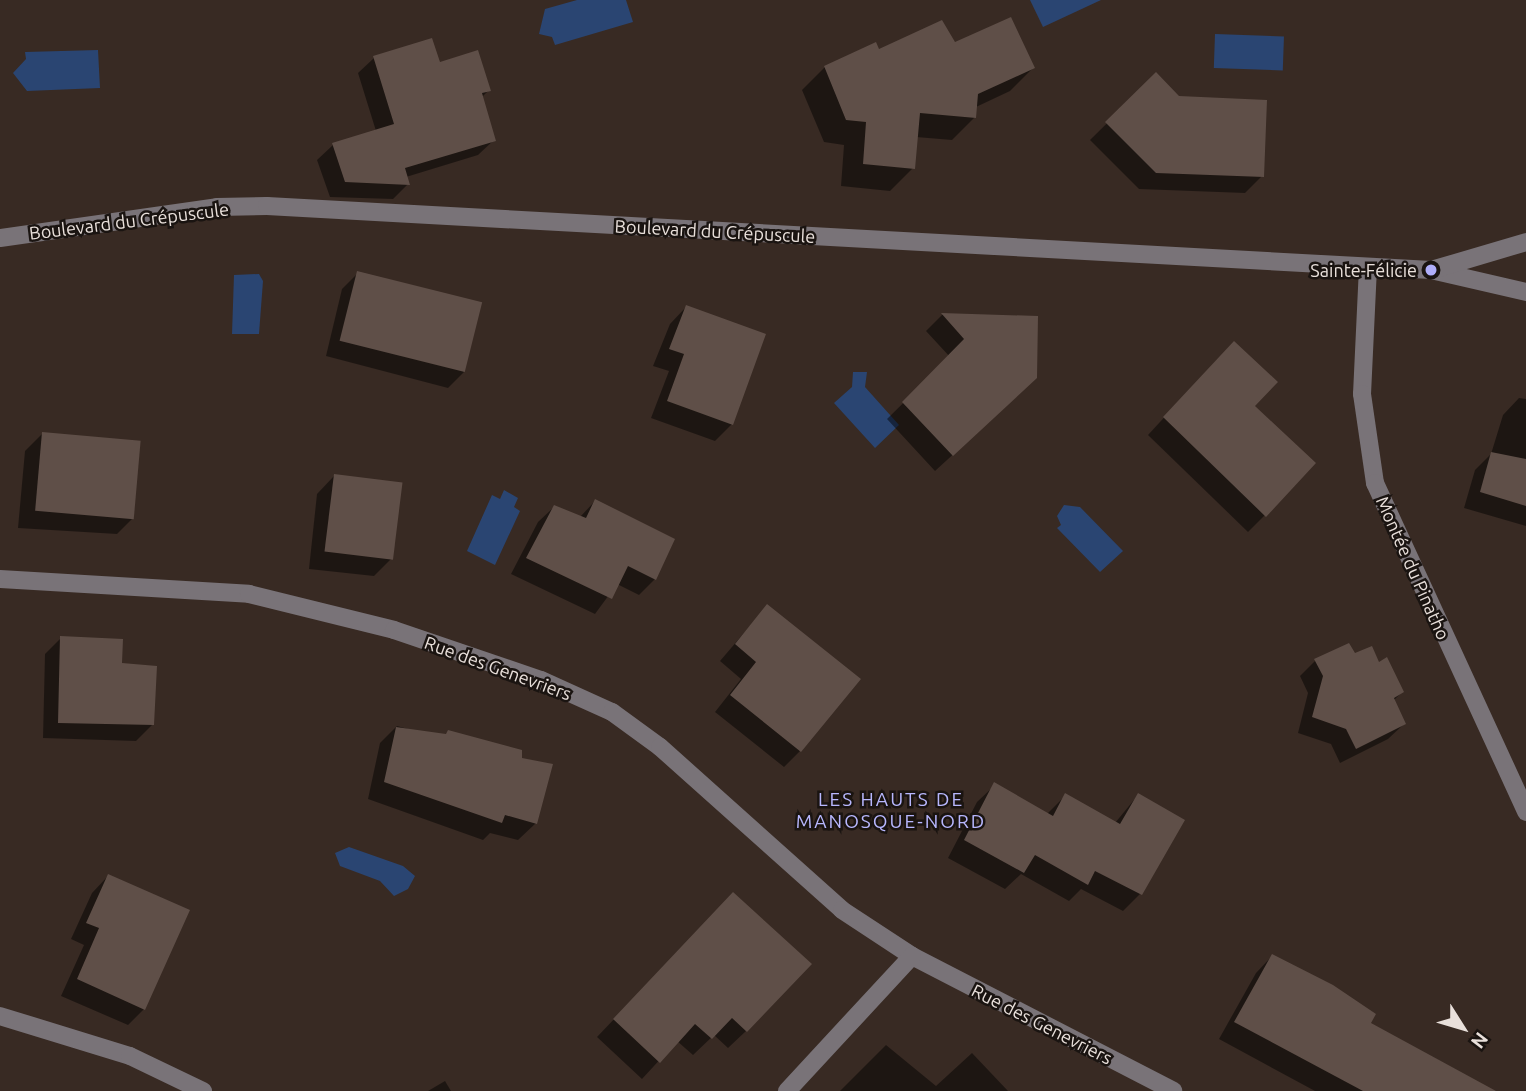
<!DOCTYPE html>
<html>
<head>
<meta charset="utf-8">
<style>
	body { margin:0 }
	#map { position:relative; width:1526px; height:1091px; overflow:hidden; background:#382a23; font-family:Ubuntu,sans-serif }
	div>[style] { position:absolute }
	.water>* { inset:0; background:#2a4572; transform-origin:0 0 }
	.shadow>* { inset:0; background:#0007 }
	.building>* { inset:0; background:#5f4f48; transform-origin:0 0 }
	.minor>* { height:18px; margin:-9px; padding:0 9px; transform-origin:9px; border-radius:9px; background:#797378 }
	.dots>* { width:19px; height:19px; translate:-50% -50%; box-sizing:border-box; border:4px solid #1a1411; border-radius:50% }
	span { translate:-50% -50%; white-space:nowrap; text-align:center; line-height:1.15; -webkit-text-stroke:5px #1a1411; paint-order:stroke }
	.street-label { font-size:18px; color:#e9e0db }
	.poi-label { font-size:18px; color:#e9e0db }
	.right { translate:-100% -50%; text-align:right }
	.neighbourhood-label { font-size:19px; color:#b8b7fe; letter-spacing:2px }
	.north { position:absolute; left:1428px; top:993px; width:70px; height:70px; -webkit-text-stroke:5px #1a1411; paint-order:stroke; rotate:127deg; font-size:19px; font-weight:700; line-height:28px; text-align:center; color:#e9e0db }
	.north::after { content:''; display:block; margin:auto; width:24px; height:32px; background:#e9e0db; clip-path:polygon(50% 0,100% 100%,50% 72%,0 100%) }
</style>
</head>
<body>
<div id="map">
	<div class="water">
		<div style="clip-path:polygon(577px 0,626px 0,633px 22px,555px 45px,552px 37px,539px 34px,545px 9px)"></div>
		<div style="clip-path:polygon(1030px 0,1101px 0,1043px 27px)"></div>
		<div style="left:1215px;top:34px;width:69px;height:34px;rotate:2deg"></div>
		<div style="clip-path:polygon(98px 50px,100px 88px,27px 91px,13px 73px,26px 59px,25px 52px)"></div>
		<div style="clip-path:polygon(259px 274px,263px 281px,259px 334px,232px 334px,234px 275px)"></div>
		<div style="clip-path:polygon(853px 372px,867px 372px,865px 387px,899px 425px,875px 448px,834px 403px,852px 387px)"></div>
		<div style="clip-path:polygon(504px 490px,518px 498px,514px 507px,520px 511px,495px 565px,467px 551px,492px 495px,500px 499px)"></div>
		<div style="clip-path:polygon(1064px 505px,1080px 507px,1123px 551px,1100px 572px,1057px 528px,1061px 525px,1057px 516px)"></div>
		<div style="clip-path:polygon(349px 847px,403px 866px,415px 876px,408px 889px,394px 896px,380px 881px,340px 866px,335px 853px)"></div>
	</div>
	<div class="shadow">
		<div style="clip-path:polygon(955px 44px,1033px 68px,1010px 91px,976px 107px,975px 117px,952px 140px,916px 137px,913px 168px,890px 191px,841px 186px,844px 145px,824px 142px,802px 90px,825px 67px,878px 51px)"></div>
		<div style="clip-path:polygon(374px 58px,439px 64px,489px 90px,481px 98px,494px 140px,478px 155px,406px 177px,408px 184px,393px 199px,330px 197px,317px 160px,333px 145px,376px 131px,358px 73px)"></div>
		<div style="clip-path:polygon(1156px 75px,1262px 176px,1245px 193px,1139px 189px,1090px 140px)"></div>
		<div style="clip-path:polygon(358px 273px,464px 372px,448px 388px,326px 356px,342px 289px)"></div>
		<div style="clip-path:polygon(686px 307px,732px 424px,715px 441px,651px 418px,669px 371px,653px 366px,670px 324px)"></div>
		<div style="clip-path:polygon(942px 315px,1036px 317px,1019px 394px,935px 471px,887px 419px,950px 357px,926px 331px)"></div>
		<div style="clip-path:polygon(1217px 360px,1252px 406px,1265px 515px,1248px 532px,1148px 435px)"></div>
		<div style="clip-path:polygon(1519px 398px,1526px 399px,1526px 526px,1464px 508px,1475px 470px,1491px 454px,1503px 415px)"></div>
		<div style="clip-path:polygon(42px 434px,134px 517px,117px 534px,18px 528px,25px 451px)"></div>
		<div style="clip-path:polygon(334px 476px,392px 558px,374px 576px,309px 569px,317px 494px)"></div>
		<div style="clip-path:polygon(595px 501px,655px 579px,639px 595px,617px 584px,595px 614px,511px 574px,538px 522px,554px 507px,580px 517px)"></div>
		<div style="clip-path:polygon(767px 606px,800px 751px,784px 767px,715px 712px,741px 679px,720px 661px)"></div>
		<div style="clip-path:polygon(61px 638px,120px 665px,152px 725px,136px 741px,43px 738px,45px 654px)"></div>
		<div style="clip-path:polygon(1355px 655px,1378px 664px,1402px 692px,1393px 701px,1404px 724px,1388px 739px,1340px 763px,1331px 744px,1298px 733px,1308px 693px,1300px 676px,1316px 660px)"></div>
		<div style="clip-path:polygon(397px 726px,521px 760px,536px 823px,518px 840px,490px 833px,483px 840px,368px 799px,380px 743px)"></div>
		<div style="clip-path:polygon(995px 785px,1047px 814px,1066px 795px,1115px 823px,1138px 795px,1140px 894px,1123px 911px,1081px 889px,1069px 901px,1021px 874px,1005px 889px,948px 858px,977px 802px)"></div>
		<div style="clip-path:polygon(108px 876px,144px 1009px,128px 1025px,61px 996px,84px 945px,71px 939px,92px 893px)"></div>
		<div style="clip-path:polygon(716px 912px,746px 1031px,728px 1048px,714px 1035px,693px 1055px,677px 1041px,642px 1079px,597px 1037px)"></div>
		<div style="clip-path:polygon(1272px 956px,1368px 1024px,1488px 1091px,1315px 1091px,1219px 1039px,1256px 973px)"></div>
		<div style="clip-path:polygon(886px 1045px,936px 1086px,972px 1053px,1008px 1091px,840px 1091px)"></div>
		<div style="clip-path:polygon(445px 1081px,451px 1091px,428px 1091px)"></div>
	</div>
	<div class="building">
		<div style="clip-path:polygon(1011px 17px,1035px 68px,978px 94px,976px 118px,920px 113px,915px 169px,863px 164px,866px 122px,846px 120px,824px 66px,876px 42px,879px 49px,942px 20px,955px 42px)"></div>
		<div style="clip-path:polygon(432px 38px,440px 62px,478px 50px,491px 91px,482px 93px,496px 141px,405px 168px,410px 185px,345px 182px,332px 143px,394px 124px,373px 56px)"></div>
		<div style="clip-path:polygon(1156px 72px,1179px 96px,1267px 100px,1264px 177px,1156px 173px,1105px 122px)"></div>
		<div style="left:357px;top:271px;width:129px;height:72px;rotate:14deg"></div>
		<div style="clip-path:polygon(686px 305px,766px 334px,733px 425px,667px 401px,684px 354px,669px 349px)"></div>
		<div style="clip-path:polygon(941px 313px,1038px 316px,1037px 378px,953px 456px,902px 402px,964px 339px)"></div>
		<div style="clip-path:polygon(1234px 341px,1278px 382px,1255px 406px,1316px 463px,1266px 517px,1163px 417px)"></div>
		<div style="left:42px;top:432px;width:99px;height:79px;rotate:5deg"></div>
		<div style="clip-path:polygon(1491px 452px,1526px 459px,1526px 506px,1480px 492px)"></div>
		<div style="left:334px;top:474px;width:69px;height:78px;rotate:7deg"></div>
		<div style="clip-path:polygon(595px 499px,675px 539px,656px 580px,628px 566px,612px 599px,526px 558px,554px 505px,586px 518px)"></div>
		<div style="clip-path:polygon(767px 604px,861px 679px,801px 752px,730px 695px,756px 662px,735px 644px)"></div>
		<div style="clip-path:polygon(60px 636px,123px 639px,122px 663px,157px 666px,154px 725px,58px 723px)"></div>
		<div style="clip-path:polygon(1349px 643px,1355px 653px,1372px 646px,1379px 662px,1387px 657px,1404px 692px,1394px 698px,1406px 724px,1356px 749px,1346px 729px,1312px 717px,1323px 676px,1314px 659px)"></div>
		<div style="clip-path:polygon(396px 727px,446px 734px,448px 730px,522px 750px,522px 758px,553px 764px,537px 824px,505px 815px,502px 823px,384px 782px)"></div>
		<div style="clip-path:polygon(994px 782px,1053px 816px,1065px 793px,1120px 824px,1138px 793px,1185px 820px,1142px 895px,1095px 871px,1088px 885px,1035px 855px,1024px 873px,964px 840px)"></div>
		<div style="clip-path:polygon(108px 874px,190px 910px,145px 1010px,77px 979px,99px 928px,86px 923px)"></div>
		<div style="clip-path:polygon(733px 892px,812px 964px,747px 1032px,732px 1018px,712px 1039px,695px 1024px,660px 1063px,613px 1019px)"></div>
		<div style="clip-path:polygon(1272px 954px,1333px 985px,1376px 1014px,1371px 1023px,1496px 1091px,1363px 1091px,1234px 1022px)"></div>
	</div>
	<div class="minor">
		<div style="left:0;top:238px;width:219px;rotate:-8.1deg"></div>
		<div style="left:217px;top:207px;width:50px;rotate:-1.1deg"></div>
		<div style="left:267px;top:206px;width:1166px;rotate:3.15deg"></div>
		<div style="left:1431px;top:270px;width:98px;rotate:13deg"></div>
		<div style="left:1368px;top:267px;width:127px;rotate:92.7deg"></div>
		<div style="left:1362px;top:394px;width:90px;rotate:81.7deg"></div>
		<div style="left:1375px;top:483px;width:362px;rotate:65.3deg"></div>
		<div style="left:1435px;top:269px;width:95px;rotate:-16.5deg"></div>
		<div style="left:0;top:579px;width:249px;rotate:3.4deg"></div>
		<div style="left:249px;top:594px;width:149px;rotate:13.9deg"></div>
		<div style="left:394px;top:630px;width:155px;rotate:18.8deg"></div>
		<div style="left:541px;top:680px;width:78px;rotate:24.3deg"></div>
		<div style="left:612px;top:712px;width:59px;rotate:36.1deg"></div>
		<div style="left:660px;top:747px;width:244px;rotate:41.8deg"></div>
		<div style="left:842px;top:910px;width:84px;rotate:33.3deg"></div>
		<div style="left:912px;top:956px;width:294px;rotate:27.3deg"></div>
		<div style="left:0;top:1016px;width:136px;rotate:17.1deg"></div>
		<div style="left:130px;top:1056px;width:81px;rotate:25.6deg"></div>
		<div style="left:787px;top:1091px;width:184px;rotate:-47.2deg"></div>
	</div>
	<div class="dots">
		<div style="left:1431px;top:270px;background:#afaefa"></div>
	</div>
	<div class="street-label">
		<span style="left:129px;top:221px;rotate:-7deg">Boulevard du Crépuscule</span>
		<span style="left:715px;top:231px;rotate:3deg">Boulevard du Crépuscule</span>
		<span style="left:1413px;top:568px;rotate:66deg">Montée du Pinatho</span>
		<span style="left:498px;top:668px;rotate:20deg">Rue des Genevriers</span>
		<span style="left:1042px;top:1024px;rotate:27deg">Rue des Genevriers</span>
	</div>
	<div class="poi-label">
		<span class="right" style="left:1417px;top:270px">Sainte-Félicie</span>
	</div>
	<div class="neighbourhood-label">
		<span style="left:891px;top:811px">LES HAUTS DE<br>MANOSQUE-NORD</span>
	</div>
	<div class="north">N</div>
</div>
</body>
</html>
